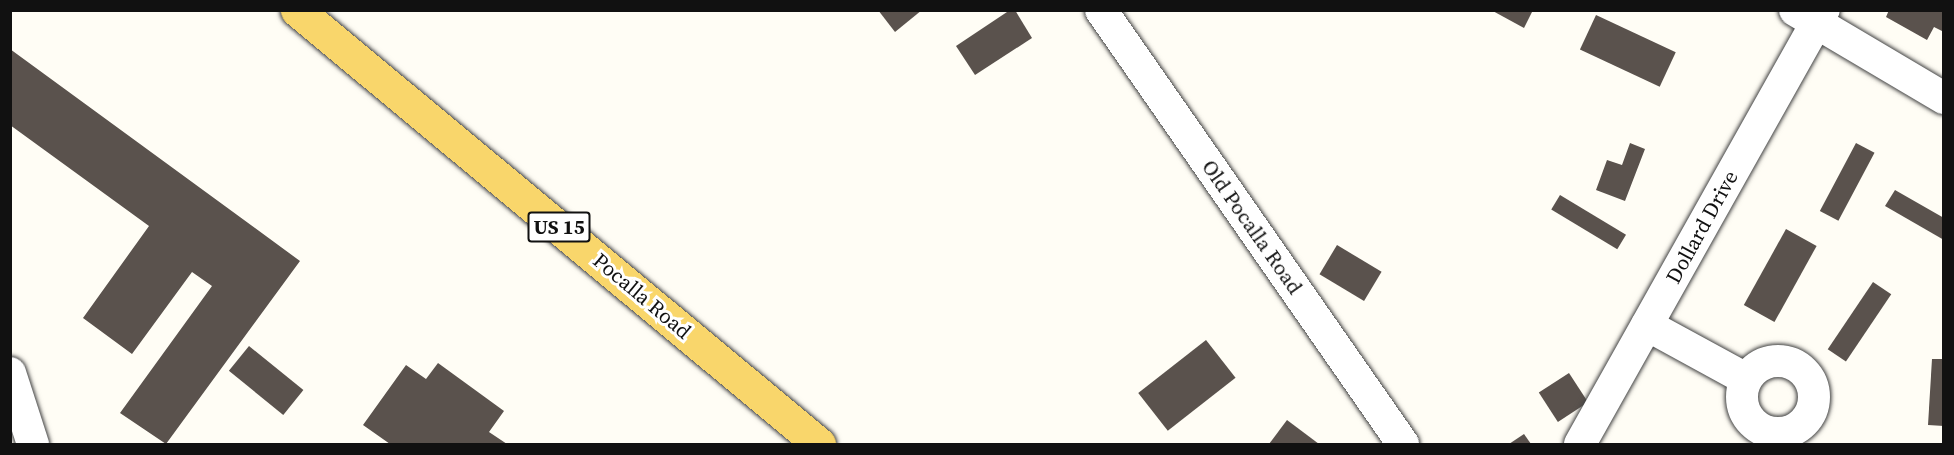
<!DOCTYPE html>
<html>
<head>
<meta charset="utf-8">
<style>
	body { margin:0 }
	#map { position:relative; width:1954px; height:455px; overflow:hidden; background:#fffdf5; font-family:"Source Serif 4",serif }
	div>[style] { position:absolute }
	.building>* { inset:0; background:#5a524d; transform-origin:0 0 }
	.roads { filter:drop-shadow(0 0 2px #444) drop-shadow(0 0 2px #444) }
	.street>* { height:32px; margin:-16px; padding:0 16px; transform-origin:16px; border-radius:16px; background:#fff }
	.street>.ring { margin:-16px; padding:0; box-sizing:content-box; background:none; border:32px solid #fff; border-radius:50% }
	.primary>* { height:33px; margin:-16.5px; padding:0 16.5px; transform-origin:16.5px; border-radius:16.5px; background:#f9d66b }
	span { translate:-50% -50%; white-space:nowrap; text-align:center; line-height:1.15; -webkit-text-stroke:6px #fff; paint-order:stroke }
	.shield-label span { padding:2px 4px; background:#fff; border:2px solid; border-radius:4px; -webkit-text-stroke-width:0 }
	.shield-label { font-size:20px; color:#111; font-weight:700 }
	.street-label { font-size:21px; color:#111 }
	.frame { position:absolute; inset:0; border:12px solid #111; pointer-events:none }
</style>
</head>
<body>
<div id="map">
	<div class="building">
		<div style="clip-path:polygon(878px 10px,922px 10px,895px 32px)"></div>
		<div style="clip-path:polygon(1010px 10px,1015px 10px,1032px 38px,975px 75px,956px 46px)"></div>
		<div style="clip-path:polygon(1491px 10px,1533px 10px,1524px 28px)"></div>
		<div style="clip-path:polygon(1889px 10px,1944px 10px,1944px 32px,1934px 27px,1927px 40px,1886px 17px)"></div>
		<div style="left:1596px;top:15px;width:88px;height:38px;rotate:25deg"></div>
		<div style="clip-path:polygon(10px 49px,300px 261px,166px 444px,120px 413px,212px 286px,192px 272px,132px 354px,83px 318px,149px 226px,10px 125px)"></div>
		<div style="clip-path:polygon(1630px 143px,1645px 149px,1625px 201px,1596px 190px,1607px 160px,1622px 165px)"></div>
		<div style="left:1856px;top:143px;width:21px;height:77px;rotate:28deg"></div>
		<div style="clip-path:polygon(1895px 190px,1944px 218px,1944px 240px,1885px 206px)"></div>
		<div style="left:1560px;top:195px;width:77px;height:17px;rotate:31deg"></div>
		<div style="left:1786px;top:229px;width:35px;height:87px;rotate:29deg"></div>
		<div style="left:1337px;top:245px;width:52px;height:34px;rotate:31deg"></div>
		<div style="left:1873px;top:282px;width:22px;height:81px;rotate:34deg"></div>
		<div style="left:1206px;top:340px;width:48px;height:86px;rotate:52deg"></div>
		<div style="left:249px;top:346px;width:70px;height:32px;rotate:39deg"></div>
		<div style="clip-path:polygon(1932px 359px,1944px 359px,1944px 426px,1928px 425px)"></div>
		<div style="clip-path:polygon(438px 363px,504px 411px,489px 432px,507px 444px,390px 444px,363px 425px,406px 365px,426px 379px)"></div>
		<div style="left:1569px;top:373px;width:35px;height:36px;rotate:57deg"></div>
		<div style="clip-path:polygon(1287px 420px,1319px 444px,1269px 444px)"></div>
		<div style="clip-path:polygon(1524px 434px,1531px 444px,1509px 444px)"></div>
	</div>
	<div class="roads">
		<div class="street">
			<div style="left:1101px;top:10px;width:529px;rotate:55.17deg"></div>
			<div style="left:1795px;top:10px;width:173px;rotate:30.6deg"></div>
			<div style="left:1647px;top:325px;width:113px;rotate:28.6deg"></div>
			<div class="ring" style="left:1742px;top:361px;width:40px;height:40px"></div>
			<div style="left:10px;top:373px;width:75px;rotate:72.1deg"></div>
			<div style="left:1580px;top:444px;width:498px;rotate:-60.7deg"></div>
		</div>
		<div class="primary">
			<div style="left:297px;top:10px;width:679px;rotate:39.74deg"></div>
		</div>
	</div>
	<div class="shield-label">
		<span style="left:559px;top:227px">US 15</span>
	</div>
	<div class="street-label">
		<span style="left:1252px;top:227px;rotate:55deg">Old Pocalla Road</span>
		<span style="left:1702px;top:227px;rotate:-61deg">Dollard Drive</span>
		<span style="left:642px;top:296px;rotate:40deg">Pocalla Road</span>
	</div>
	<div class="frame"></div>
</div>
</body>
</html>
